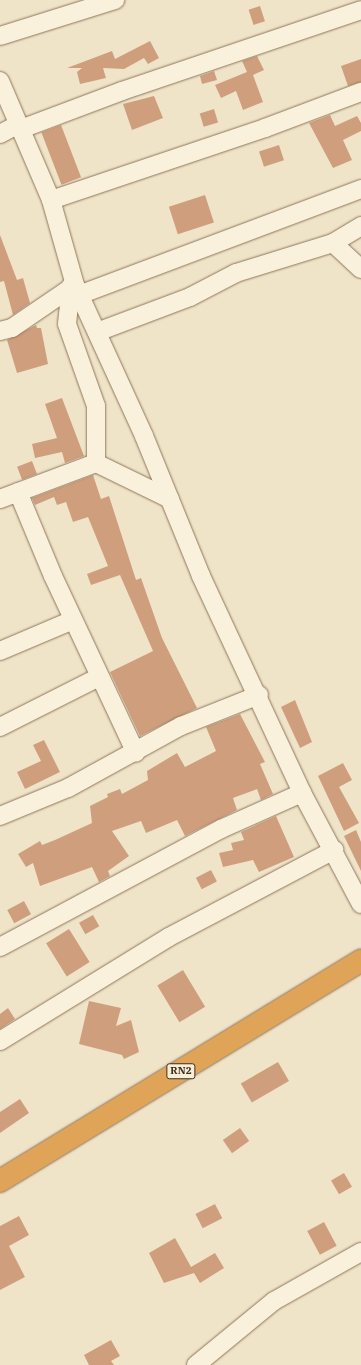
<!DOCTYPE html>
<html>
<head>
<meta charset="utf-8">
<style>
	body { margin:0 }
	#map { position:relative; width:361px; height:1365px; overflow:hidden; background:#f0e4c8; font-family:"IBM Plex Serif",serif }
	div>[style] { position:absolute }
	.building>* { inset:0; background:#cf9f7d; transform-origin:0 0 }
	.roads { filter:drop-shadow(0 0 1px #8d765c) drop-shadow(0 0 1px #8d765c) }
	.minor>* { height:18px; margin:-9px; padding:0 9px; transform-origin:9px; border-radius:9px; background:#faf1dc }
	.highway>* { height:22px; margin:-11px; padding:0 11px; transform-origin:11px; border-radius:11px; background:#e0a458 }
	span { translate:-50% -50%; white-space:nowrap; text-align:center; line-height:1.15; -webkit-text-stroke:3px #f7eed8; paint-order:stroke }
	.shield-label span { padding:1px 3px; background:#f7eed8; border:1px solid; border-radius:3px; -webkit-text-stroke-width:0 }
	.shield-label { font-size:10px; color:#3d2e20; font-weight:700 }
</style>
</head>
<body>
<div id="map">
	<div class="building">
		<div style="left:260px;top:6px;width:16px;height:12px;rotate:72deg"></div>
		<div style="clip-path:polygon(150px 41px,159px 58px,148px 64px,144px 58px,124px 69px,103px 68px,106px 78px,80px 84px,77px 72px,82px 68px,67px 68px,112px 51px,115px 59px)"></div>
		<div style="clip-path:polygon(257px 56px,264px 70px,253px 75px,263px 102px,243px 110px,236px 91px,221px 98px,215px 85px,247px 72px,242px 61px)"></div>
		<div style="clip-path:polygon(361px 59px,361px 82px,348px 86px,341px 66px)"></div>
		<div style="clip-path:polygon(214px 71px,217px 80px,202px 84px,200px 76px)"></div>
		<div style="clip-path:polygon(154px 96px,163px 118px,132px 130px,123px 104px)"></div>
		<div style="left:214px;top:109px;width:14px;height:15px;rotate:73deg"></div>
		<div style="clip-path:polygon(330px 115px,335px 126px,357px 116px,361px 123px,361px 131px,343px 140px,352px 160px,333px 168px,309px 123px)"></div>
		<div style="left:61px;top:125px;width:56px;height:21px;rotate:69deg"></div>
		<div style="left:279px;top:145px;width:16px;height:21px;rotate:72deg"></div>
		<div style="left:205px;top:195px;width:29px;height:38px;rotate:72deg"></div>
		<div style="clip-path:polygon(0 235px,17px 280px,23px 278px,30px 303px,13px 315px,4px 281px,0 282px)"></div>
		<div style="clip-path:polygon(36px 325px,37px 328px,41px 328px,48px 364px,17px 373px,7px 340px)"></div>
		<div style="clip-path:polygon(62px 398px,84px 456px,65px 463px,62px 452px,35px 458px,32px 444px,57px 438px,45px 404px)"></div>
		<div style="left:32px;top:461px;width:14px;height:16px;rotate:69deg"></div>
		<div style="clip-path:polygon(93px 475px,101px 499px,109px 496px,136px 580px,141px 578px,162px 638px,197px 708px,140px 736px,110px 672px,153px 651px,120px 575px,91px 585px,87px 574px,108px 566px,88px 517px,73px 522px,66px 502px,57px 505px,54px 497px,35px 505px,32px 498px)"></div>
		<div style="clip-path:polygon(295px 700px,312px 742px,300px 748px,281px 707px)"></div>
		<div style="clip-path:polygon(240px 714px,265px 762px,260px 764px,273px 794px,261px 800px,257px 789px,233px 798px,237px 810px,185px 836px,177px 820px,146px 833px,141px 821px,112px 831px,129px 856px,108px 871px,110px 876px,99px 882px,92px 867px,40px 886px,33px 863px,26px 867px,18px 854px,40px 841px,42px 845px,55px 840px,92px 823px,90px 806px,108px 797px,107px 794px,120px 789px,122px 794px,148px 780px,147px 771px,177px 753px,185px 767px,216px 751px,206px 727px)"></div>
		<div style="clip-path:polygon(44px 740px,60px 772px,25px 789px,17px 772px,41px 761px,33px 745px)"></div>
		<div style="clip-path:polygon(343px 763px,352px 780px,339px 787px,359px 823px,344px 831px,318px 776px)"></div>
		<div style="clip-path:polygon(276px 816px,294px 857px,259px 872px,253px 860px,223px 867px,219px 853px,233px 850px,231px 843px,244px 840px,241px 832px)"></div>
		<div style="clip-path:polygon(356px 830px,361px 842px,361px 871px,344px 836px)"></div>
		<div style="left:211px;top:870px;width:13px;height:17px;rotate:63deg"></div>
		<div style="left:24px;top:901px;width:15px;height:19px;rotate:62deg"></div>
		<div style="left:93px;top:915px;width:13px;height:16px;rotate:61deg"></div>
		<div style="left:69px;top:929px;width:39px;height:27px;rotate:58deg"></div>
		<div style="left:183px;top:970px;width:43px;height:30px;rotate:59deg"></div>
		<div style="clip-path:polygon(89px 1001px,121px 1008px,116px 1026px,131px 1020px,139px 1052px,124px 1059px,122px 1055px,79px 1044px)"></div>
		<div style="clip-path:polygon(8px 1008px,15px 1019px,0 1029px,0 1014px)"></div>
		<div style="left:278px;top:1062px;width:22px;height:43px;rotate:60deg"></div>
		<div style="clip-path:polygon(20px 1099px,29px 1113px,0 1133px,0 1112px)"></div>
		<div style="left:240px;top:1128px;width:16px;height:21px;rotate:55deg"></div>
		<div style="left:344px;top:1173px;width:16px;height:15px;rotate:60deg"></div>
		<div style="left:215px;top:1204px;width:16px;height:22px;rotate:63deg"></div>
		<div style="clip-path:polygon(19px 1216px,29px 1235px,9px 1246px,25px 1277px,0 1290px,0 1226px)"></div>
		<div style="left:324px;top:1222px;width:27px;height:19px;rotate:62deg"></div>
		<div style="clip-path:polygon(175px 1238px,191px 1267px,215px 1253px,224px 1268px,200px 1283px,194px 1273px,164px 1283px,149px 1253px)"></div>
		<div style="clip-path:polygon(111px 1340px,120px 1356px,111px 1361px,114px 1365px,89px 1365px,84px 1355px)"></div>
	</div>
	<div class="roads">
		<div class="minor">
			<div style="left:0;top:36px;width:121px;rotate:-17.4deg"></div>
			<div style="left:0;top:81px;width:129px;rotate:66.8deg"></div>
			<div style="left:51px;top:200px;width:88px;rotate:74.2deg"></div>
			<div style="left:75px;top:285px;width:166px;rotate:65.4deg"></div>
			<div style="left:144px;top:436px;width:151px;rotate:67.8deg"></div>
			<div style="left:201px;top:576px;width:239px;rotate:65deg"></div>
			<div style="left:302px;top:793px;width:126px;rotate:62deg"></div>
			<div style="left:21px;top:129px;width:108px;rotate:-20.6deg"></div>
			<div style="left:122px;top:91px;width:252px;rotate:-18.7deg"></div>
			<div style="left:0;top:134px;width:21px;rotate:-28deg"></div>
			<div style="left:51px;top:200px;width:226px;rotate:-18.6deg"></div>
			<div style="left:265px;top:128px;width:103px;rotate:-20.6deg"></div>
			<div style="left:333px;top:243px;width:38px;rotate:43deg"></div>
			<div style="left:71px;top:286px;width:38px;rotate:96deg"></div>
			<div style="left:67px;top:324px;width:87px;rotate:70.5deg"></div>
			<div style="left:96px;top:406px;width:57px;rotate:90deg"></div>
			<div style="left:79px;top:295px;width:301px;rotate:-20.6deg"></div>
			<div style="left:0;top:331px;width:12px;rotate:-14deg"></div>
			<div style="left:12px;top:328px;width:76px;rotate:-34.3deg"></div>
			<div style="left:97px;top:332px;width:99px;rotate:-20.6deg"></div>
			<div style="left:190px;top:297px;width:52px;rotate:-27.6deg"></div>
			<div style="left:236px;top:273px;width:102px;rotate:-17.2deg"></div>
			<div style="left:333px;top:243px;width:33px;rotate:-31deg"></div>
			<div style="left:18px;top:492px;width:91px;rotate:67.4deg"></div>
			<div style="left:53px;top:576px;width:195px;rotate:64.9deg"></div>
			<div style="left:0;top:499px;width:103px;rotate:-20.6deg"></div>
			<div style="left:96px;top:463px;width:82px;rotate:25.9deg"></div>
			<div style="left:0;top:651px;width:79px;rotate:-23deg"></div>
			<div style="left:0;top:727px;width:111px;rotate:-26.8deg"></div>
			<div style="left:0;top:816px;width:74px;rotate:-22.4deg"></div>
			<div style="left:68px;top:788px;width:129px;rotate:-28.8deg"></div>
			<div style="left:181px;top:726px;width:84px;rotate:-21.7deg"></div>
			<div style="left:0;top:947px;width:251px;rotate:-28.1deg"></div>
			<div style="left:221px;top:829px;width:89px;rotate:-24deg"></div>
			<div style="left:0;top:1041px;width:198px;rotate:-31.6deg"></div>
			<div style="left:169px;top:937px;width:187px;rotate:-27.8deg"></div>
			<div style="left:196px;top:1365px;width:101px;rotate:-39.4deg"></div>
			<div style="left:274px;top:1301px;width:100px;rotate:-29.4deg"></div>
		</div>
		<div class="highway">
			<div style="left:0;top:1181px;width:423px;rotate:-31.4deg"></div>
		</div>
	</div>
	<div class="shield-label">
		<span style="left:181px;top:1071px">RN2</span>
	</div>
</div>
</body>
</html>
